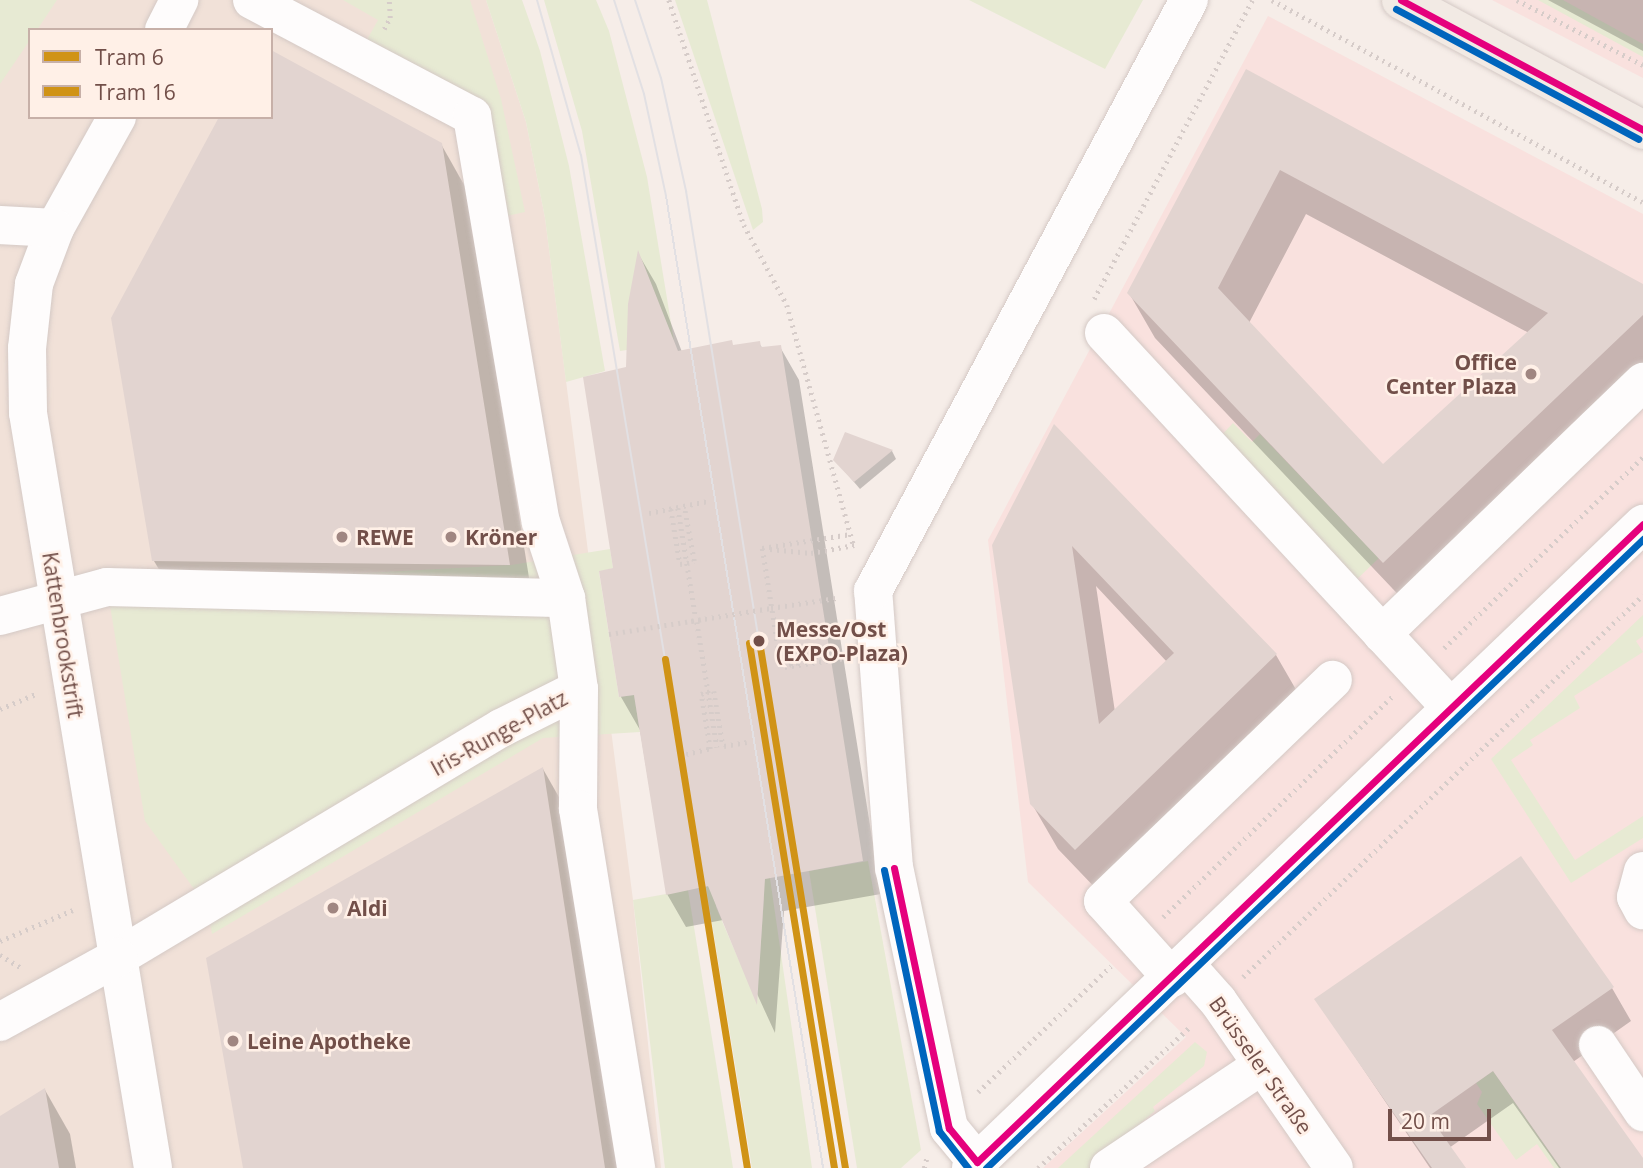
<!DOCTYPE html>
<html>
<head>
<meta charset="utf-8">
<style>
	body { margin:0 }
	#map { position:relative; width:1643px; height:1168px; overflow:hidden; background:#f6ede8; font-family:"Open Sans",sans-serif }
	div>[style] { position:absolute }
	.residential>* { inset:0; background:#f1e1d8 }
	.commercial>* { inset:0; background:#f9e1de }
	.green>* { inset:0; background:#e7ead3 }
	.shadow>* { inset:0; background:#0003 }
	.building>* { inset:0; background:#e2d4d0 }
	.path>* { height:4.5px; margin-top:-2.25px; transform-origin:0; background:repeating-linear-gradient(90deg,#d6ccc9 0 2px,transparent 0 7px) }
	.roads { filter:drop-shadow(0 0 2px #d4c9c5) drop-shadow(0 0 2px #d4c9c5) }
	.minor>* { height:38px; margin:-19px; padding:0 19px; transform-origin:19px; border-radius:19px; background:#fefcfc }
	.major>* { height:38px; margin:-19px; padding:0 19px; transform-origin:19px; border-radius:19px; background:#f2eae4 }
	.tram>* { height:2px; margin:-1px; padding:0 1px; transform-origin:1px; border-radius:1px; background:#e2e0e3 }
	.path-bridge>* { height:4.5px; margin-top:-2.25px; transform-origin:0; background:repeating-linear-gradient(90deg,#d6ccc9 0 2px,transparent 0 7px) }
	.bus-1>* { height:7px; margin:-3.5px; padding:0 3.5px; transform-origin:3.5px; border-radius:3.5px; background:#e5007d }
	.bus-2>* { height:7px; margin:-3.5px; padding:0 3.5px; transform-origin:3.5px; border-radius:3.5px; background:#0065bd }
	.tram-1>* { height:7px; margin:-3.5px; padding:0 3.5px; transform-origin:3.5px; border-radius:3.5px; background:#d09316 }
	.tram-2>* { height:7px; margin:-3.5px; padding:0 3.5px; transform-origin:3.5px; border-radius:3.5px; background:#d09316 }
	.dots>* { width:19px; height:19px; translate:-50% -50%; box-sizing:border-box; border:4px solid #fff0e7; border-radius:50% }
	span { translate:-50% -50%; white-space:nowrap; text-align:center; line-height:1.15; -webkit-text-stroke:5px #fff0e7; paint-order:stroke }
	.poi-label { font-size:21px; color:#724f49; font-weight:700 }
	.right { translate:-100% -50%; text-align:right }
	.left { translate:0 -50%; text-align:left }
	.stop-label { font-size:21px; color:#724f49; font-weight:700 }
	.street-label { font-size:21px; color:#724f49 }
	.legend { position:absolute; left:28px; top:28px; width:245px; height:91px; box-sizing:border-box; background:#fff0e7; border:2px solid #c7b0a8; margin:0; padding:9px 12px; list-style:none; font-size:21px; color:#724f49 }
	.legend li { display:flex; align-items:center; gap:14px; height:35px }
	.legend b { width:35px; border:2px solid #c7b0a8 }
	.scale { position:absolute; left:1388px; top:1109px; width:103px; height:32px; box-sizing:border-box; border:4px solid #724f49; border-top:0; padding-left:9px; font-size:21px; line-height:24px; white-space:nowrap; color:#724f49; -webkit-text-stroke:5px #fff0e7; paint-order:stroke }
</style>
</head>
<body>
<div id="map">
	<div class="residential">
		<div style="clip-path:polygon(evenodd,0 0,486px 0,526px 122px,545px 218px,633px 900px,661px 1168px,0 1168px,0 0,30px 30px,271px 30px,271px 117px,30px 117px,30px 30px)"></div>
	</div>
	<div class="commercial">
		<div style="clip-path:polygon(1492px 0,1643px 0,1643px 78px)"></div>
		<div style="clip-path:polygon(1268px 16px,1643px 214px,1643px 1168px,1043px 1168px,1186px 1037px,1028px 882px,988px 540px)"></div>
	</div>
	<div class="green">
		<div style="clip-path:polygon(0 0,57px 0,37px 30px,30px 30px,30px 40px,0 84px)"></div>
		<div style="clip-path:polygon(343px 0,470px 0,501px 99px,525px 212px,507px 216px,484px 114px,363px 47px,378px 20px)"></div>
		<div style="clip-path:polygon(486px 0,522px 0,540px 51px,569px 166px,605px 371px,566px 382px,545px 218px,526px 122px)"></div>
		<div style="clip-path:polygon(544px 0,596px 0,609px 31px,647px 177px,674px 341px,650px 283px,627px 350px,620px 351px,582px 131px)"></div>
		<div style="clip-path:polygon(675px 0,707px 0,762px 209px,763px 222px,753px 230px)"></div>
		<div style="clip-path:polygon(969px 0,1143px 0,1105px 69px)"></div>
		<div style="clip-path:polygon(1538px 0,1563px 0,1643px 44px,1643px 57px)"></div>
		<div style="clip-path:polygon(1233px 423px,1252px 442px,1260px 434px,1379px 558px,1353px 583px,1217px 440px)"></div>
		<div style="clip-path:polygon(610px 549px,613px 568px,599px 572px,619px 697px,634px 695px,640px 732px,543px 738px,212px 934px,207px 907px,145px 821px,107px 587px,511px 565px)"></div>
		<div style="clip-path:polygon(1643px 615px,1643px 636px,1636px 641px,1643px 652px,1574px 696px,1580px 708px,1530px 740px,1533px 745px,1511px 760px,1575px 860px,1643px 816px,1643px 838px,1571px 883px,1491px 759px)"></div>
		<div style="clip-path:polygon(868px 861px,921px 1150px,901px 1168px,857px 1168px,809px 871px)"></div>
		<div style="clip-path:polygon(770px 878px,812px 1168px,752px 1168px,706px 887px,715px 885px,716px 907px,740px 963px,760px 954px,764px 898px,757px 880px)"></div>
		<div style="clip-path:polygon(688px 890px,733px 1168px,665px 1168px,633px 900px)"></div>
		<div style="clip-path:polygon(1195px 1042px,1207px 1052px,1204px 1066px,1153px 1107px,1155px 1111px,1090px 1168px,1058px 1168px)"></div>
		<div style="clip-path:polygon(1493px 1071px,1561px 1168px,1554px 1168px,1537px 1144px,1516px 1160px,1477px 1104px,1482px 1092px,1476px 1083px)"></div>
	</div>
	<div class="shadow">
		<div style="clip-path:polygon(1548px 0,1643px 0,1643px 51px)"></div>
		<div style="clip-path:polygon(evenodd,1247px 72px,1643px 286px,1643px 384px,1410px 607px,1155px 338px,1129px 293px,1247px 72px,1306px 214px,1529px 333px,1383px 466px,1249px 323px,1306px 214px)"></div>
		<div style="clip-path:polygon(441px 144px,467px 190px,534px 609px,180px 605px,154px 561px)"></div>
		<div style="clip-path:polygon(639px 255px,656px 284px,682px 352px,759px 343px,763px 349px,780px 347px,799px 380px,881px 894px,784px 911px,775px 1033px,723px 920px,686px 927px,667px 894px,640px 730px,621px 697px,601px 572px,615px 570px)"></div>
		<div style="clip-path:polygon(evenodd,1055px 427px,1276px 655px,1302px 700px,1101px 894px,1058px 849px,1032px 804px,1055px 427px,1096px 586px,1167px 662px,1115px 712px,1096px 586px)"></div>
		<div style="clip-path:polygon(846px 435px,892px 451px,896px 459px,860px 489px,835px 460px)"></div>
		<div style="clip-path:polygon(543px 769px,568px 813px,623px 1168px,245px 1168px)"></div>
		<div style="clip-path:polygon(1612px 988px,1631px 1021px,1573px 1062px,1643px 1161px,1643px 1168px,1559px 1168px,1513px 1103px,1449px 1148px,1463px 1168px,1430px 1168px,1316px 999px)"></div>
		<div style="clip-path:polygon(45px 1090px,70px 1134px,76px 1168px,0 1168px,0 1118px)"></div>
	</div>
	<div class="building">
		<div style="clip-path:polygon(271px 50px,442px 143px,510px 565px,152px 561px,111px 318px,219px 117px,271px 117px)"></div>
		<div style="clip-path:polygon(evenodd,1246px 69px,1643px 284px,1643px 315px,1383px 563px,1127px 293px,1246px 69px,1280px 170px,1548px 313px,1383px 464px,1218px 288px,1280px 170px)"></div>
		<div style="clip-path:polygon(638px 250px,678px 351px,732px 340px,733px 345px,760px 341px,761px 347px,781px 345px,863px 861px,765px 879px,757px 1005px,708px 886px,666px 895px,634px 695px,619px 697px,599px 571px,613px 568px,583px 377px,626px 367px,628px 304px)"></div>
		<div style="clip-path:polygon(evenodd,1054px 424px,1277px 654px,1075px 850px,1030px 804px,992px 545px,1054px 424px,1072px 546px,1174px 653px,1099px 724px,1072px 546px)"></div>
		<div style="clip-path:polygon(845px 432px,893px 450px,854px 482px,833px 460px)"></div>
		<div style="clip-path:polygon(543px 767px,605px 1168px,243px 1168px,206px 958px)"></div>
		<div style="clip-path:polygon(1521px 856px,1614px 987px,1552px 1030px,1643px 1158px,1643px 1168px,1561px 1168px,1493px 1071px,1429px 1116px,1466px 1168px,1432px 1168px,1314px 999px)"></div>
		<div style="clip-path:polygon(45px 1088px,59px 1168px,0 1168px,0 1116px)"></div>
	</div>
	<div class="path">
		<div style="left:669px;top:0;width:237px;rotate:71.6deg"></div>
		<div style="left:744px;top:225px;width:91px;rotate:61.7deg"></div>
		<div style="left:787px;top:305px;width:250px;rotate:74.5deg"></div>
		<div style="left:1272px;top:0;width:422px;rotate:28.6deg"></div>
		<div style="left:1517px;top:0;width:142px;rotate:27.3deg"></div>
		<div style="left:384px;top:29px;width:13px;rotate:-61deg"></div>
		<div style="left:390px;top:18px;width:18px;rotate:-93deg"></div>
		<div style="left:1094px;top:299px;width:338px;rotate:-62.1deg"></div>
		<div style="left:678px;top:508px;width:112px;rotate:80.8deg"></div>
		<div style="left:671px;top:509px;width:56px;rotate:80.7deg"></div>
		<div style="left:680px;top:564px;width:7px;rotate:-8deg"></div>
		<div style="left:687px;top:563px;width:7px;rotate:-16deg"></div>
		<div style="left:694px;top:561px;width:56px;rotate:-100.3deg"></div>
		<div style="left:649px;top:513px;width:60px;rotate:-11.5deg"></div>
		<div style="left:770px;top:549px;width:41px;rotate:5.6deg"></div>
		<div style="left:811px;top:553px;width:44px;rotate:-10.5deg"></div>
		<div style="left:771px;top:608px;width:66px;rotate:-8.7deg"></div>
		<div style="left:697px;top:622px;width:127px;rotate:80.9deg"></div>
		<div style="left:1444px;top:648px;width:276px;rotate:-43.8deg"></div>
		<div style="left:842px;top:659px;width:62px;rotate:171.6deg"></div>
		<div style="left:781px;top:668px;width:121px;rotate:-99deg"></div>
		<div style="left:762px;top:548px;width:90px;rotate:-8.9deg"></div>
		<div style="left:789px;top:665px;width:53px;rotate:-17.4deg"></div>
		<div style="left:0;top:709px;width:41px;rotate:-22.8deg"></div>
		<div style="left:724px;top:746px;width:23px;rotate:-10deg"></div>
		<div style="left:710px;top:749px;width:56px;rotate:-99.3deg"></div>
		<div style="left:701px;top:694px;width:6px;rotate:-18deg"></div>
		<div style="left:707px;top:692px;width:7px;rotate:-8deg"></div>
		<div style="left:714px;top:691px;width:56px;rotate:80.7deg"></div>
		<div style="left:686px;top:754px;width:27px;rotate:-13deg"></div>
		<div style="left:1163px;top:917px;width:318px;rotate:-43.9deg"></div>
		<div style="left:0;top:941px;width:79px;rotate:-23deg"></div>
		<div style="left:0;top:955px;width:27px;rotate:31deg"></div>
		<div style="left:1243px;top:977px;width:553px;rotate:-43.68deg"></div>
		<div style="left:978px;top:1092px;width:183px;rotate:-43.5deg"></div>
		<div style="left:924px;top:1168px;width:11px;rotate:-75deg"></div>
		<div style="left:1038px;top:1168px;width:209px;rotate:-42.9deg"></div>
	</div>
	<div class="roads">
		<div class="minor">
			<div style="left:252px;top:0;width:249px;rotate:27.8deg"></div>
			<div style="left:472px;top:116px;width:412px;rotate:80.4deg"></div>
			<div style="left:541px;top:522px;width:80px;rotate:71.8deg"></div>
			<div style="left:164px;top:30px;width:34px;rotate:-63deg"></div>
			<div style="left:117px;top:117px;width:127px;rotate:119.2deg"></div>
			<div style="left:55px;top:228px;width:60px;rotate:110.6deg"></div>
			<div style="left:34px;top:284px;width:64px;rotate:96.2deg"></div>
			<div style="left:27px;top:348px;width:65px;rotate:89.1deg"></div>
			<div style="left:28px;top:413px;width:765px;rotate:80.6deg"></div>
			<div style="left:0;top:225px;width:55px;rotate:3.1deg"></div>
			<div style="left:1104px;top:333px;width:511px;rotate:47.22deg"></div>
			<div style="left:0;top:616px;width:111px;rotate:-15.2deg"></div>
			<div style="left:107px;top:587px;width:459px;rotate:1.4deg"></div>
			<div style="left:566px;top:598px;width:92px;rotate:81.9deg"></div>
			<div style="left:579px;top:689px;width:87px;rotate:153.4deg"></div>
			<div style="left:501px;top:728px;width:446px;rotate:149.1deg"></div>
			<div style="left:118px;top:957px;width:135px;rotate:151.2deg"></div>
			<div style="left:1382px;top:634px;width:363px;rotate:-44deg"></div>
			<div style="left:579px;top:689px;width:120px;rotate:90.5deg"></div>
			<div style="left:578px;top:809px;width:364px;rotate:80.8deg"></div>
			<div style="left:1643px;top:871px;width:27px;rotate:105deg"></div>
			<div style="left:1636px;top:897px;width:15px;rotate:62deg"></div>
			<div style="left:1186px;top:965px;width:48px;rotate:48.4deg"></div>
			<div style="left:1218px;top:1001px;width:203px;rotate:55.2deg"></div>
			<div style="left:1172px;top:978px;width:103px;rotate:-131.9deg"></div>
			<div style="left:1103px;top:901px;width:319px;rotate:-43.9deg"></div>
			<div style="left:1598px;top:1045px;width:81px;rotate:56.1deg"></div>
			<div style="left:977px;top:1162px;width:44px;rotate:-129.5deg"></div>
			<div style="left:949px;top:1128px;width:266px;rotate:-101.9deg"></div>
			<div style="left:894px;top:868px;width:278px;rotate:-94.3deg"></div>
			<div style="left:873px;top:591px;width:670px;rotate:-61.87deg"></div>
			<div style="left:971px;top:1168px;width:931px;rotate:-43.78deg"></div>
			<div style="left:1109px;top:1168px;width:183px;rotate:-33.9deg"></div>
		</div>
		<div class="major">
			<div style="left:1401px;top:0;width:275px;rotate:28.2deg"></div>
		</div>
	</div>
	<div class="tram">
		<div style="left:537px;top:0;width:161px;rotate:74.2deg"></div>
		<div style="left:581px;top:155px;width:511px;rotate:80.54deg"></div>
		<div style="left:614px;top:0;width:99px;rotate:72.3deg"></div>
		<div style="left:644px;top:94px;width:104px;rotate:77.8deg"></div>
		<div style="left:666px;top:196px;width:985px;rotate:80.82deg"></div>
		<div style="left:635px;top:0;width:82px;rotate:71.6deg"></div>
		<div style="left:661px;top:78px;width:116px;rotate:77.5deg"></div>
		<div style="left:686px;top:191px;width:456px;rotate:80.8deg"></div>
	</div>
	<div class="path-bridge">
		<div style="left:691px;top:621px;width:81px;rotate:-9.2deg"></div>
		<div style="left:609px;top:634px;width:96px;rotate:-9deg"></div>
	</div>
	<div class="bus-1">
		<div style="left:1401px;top:0;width:275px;rotate:28.2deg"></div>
		<div style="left:894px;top:868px;width:266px;rotate:78.1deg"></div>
		<div style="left:949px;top:1128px;width:44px;rotate:50.5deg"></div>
		<div style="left:977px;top:1162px;width:922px;rotate:-43.77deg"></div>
	</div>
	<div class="bus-2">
		<div style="left:1396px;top:9px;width:275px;rotate:28.2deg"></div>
		<div style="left:884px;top:870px;width:267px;rotate:78.1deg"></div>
		<div style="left:939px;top:1131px;width:47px;rotate:51.9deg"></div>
		<div style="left:986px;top:1168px;width:910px;rotate:-43.75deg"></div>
	</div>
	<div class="tram-1">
		<div style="left:759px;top:641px;width:534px;rotate:80.73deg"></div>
		<div style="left:665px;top:659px;width:516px;rotate:80.85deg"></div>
	</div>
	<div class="tram-2">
		<div style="left:749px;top:643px;width:532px;rotate:80.8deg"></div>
	</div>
	<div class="dots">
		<div style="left:1531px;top:374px;background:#a08681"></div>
		<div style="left:342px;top:537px;background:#a08681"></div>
		<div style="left:451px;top:537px;background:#a08681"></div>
		<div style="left:759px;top:641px;background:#724f49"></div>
		<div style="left:333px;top:908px;background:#a08681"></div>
		<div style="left:233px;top:1041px;background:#a08681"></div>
	</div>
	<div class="poi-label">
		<span class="right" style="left:1517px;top:374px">Office<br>Center Plaza</span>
		<span class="left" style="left:356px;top:537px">REWE</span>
		<span class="left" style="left:465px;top:537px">Kröner</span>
		<span class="left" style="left:347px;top:908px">Aldi</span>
		<span class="left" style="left:247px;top:1041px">Leine Apotheke</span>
	</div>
	<div class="stop-label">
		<span class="left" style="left:776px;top:641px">Messe/Ost<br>(EXPO-Plaza)</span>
	</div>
	<div class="street-label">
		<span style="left:63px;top:635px;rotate:81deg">Kattenbrookstrift</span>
		<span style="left:499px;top:733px;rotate:-29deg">Iris-Runge-Platz</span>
		<span style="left:1261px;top:1065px;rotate:55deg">Brüsseler Straße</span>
	</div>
	<ul class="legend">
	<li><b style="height:9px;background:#d09316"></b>Tram 6</li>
	<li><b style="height:9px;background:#d09316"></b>Tram 16</li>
	</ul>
	<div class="scale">20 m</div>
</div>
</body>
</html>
